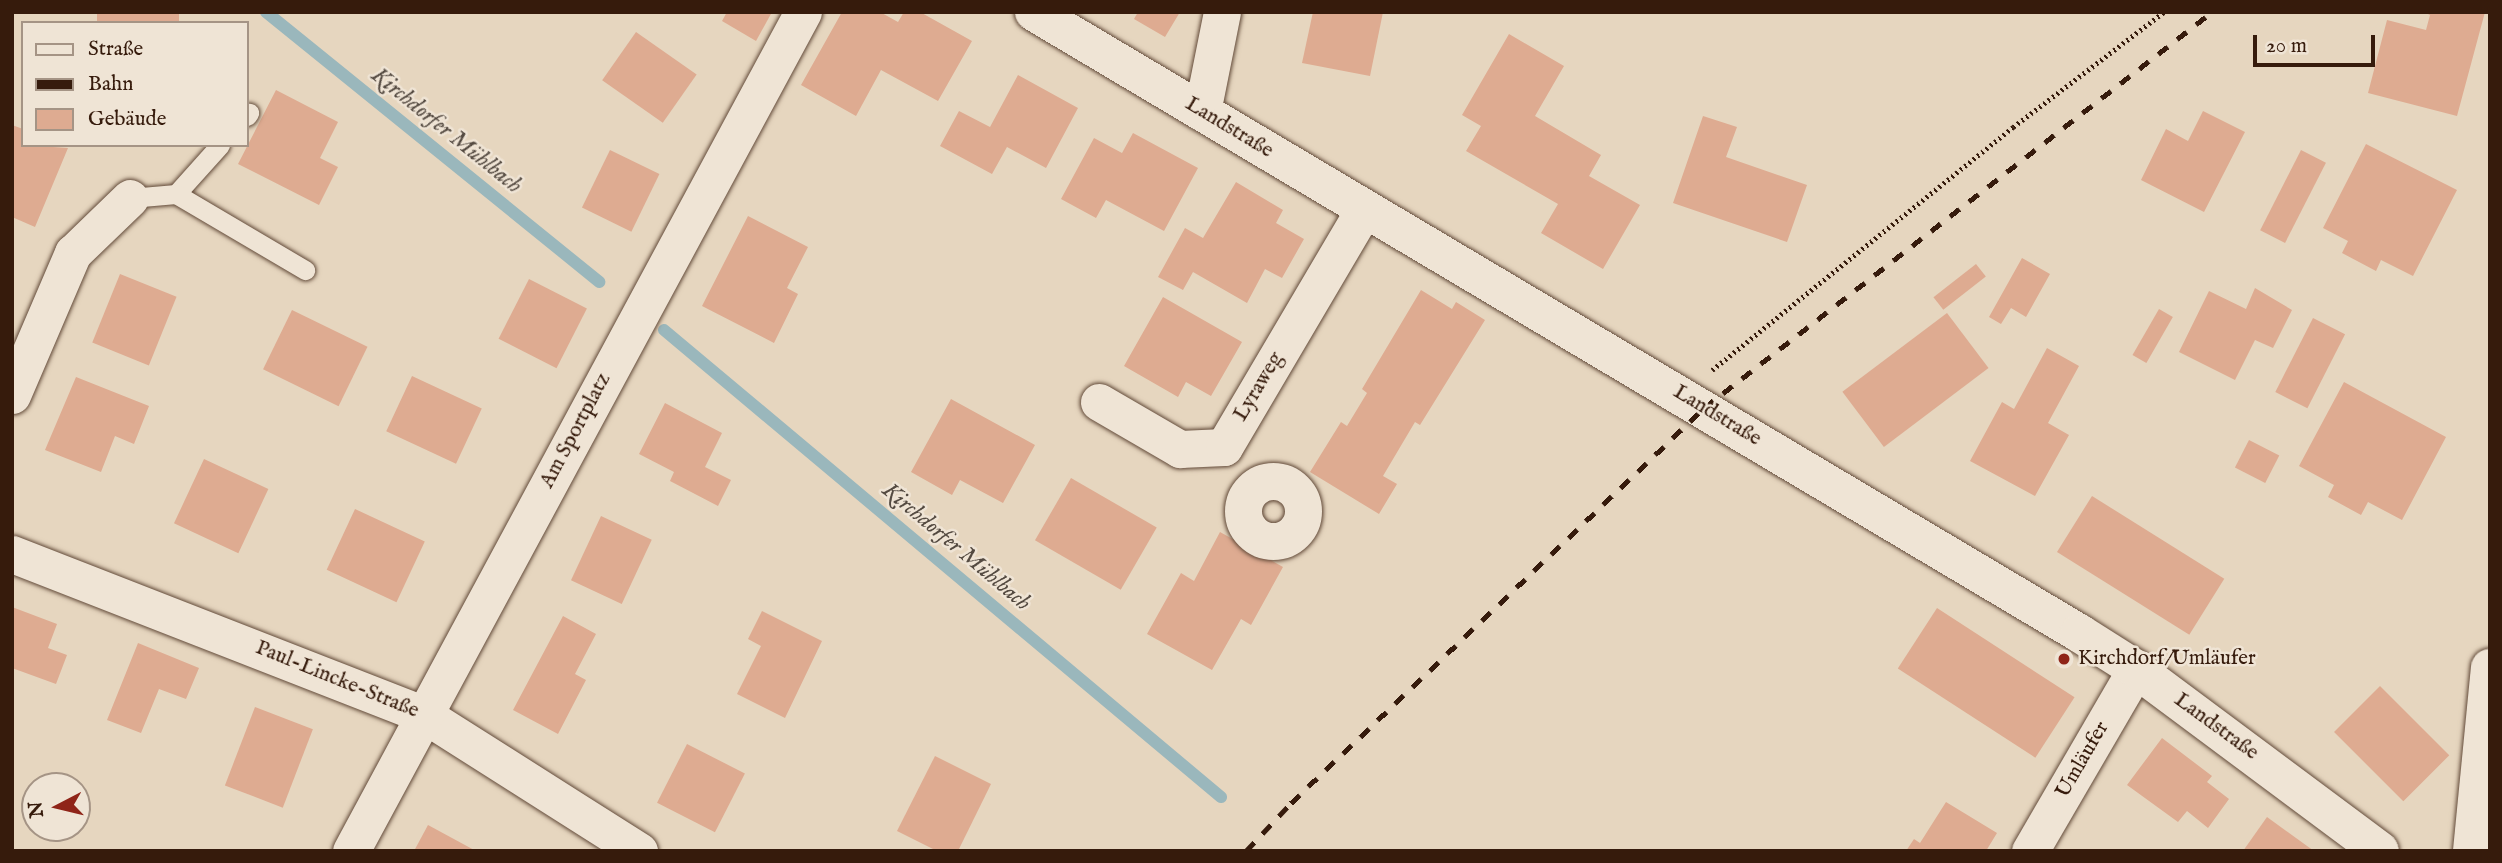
<!DOCTYPE html>
<html>
<head>
<meta charset="utf-8">
<style>
	body { margin:0 }
	#map { position:relative; width:2502px; height:863px; overflow:hidden; background:#e6d6bf; font-family:"IM FELL English",serif }
	div>[style] { position:absolute }
	.stream>* { height:12px; margin:-6px; padding:0 6px; transform-origin:6px; border-radius:6px; background:#9ab7bc }
	.building>* { inset:0; background:#deab91; transform-origin:0 0 }
	.path>* { height:4.5px; margin-top:-2.25px; transform-origin:0; background:repeating-linear-gradient(90deg,#361b0c 0 2px,transparent 0 5.5px) }
	.roads { filter:drop-shadow(0 0 2px #624a39) drop-shadow(0 0 2px #624a39) }
	.service>* { height:19px; margin:-9.5px; padding:0 9.5px; transform-origin:9.5px; border-radius:9.5px; background:#efe4d5 }
	.minor>* { height:37px; margin:-18.5px; padding:0 18.5px; transform-origin:18.5px; border-radius:18.5px; background:#efe4d5 }
	.minor>.ring { margin:-18.5px; padding:0; box-sizing:content-box; background:none; border:37px solid #efe4d5; border-radius:50% }
	.tertiary>* { height:38px; margin:-19px; padding:0 19px; transform-origin:19px; border-radius:19px; background:#efe4d5 }
	.secondary>* { height:38px; margin:-19px; padding:0 19px; transform-origin:19px; border-radius:19px; background:#efe4d5 }
	.rail>* { height:5px; margin-top:-2.5px; transform-origin:0; background:repeating-linear-gradient(90deg,#361b0c 0 12px,transparent 0 24px) }
	.dots>* { width:19px; height:19px; translate:-50% -50%; box-sizing:border-box; border:4px solid #efe4d5; border-radius:50% }
	span { translate:-50% -50%; white-space:nowrap; text-align:center; line-height:1.15; -webkit-text-stroke:5px #efe4d5; paint-order:stroke }
	.street-label { font-size:21px; color:#361b0c }
	.poi-label { font-size:21px; color:#361b0c }
	.left { translate:0 -50%; text-align:left }
	.water-label { font-size:23px; color:#544a41; font-style:italic }
	.frame { position:absolute; inset:0; border:14px solid #361b0c; pointer-events:none }
	.legend { position:absolute; left:21px; top:21px; width:228px; height:126px; box-sizing:border-box; background:#efe4d5; border:2px solid #a59485; margin:0; padding:9px 12px; list-style:none; font-size:21px; color:#361b0c }
	.legend li { display:flex; align-items:center; gap:14px; height:35px }
	.legend b { width:35px; border:2px solid #a59485 }
	.north { position:absolute; left:21px; top:772px; width:70px; height:70px; box-sizing:border-box; background:#efe4d5; border:2px solid #a59485; border-radius:50%; rotate:263deg; font-size:19px; font-weight:700; line-height:28px; text-align:center; color:#361b0c }
	.north::after { content:''; display:block; margin:auto; width:24px; height:32px; background:#8f2418; clip-path:polygon(50% 0,100% 100%,50% 72%,0 100%) }
	.scale { position:absolute; left:2253px; top:35px; width:122px; height:32px; box-sizing:border-box; border:4px solid #361b0c; border-top:0; padding-left:9px; font-size:21px; line-height:24px; white-space:nowrap; color:#361b0c; -webkit-text-stroke:5px #efe4d5; paint-order:stroke }
</style>
</head>
<body>
<div id="map">
	<div class="stream">
		<div style="left:266px;top:12px;width:429px;rotate:39deg"></div>
		<div style="left:664px;top:330px;width:727px;rotate:39.98deg"></div>
	</div>
	<div class="building">
		<div style="left:97px;top:12px;width:82px;height:12px"></div>
		<div style="clip-path:polygon(727px 12px,772px 12px,756px 41px,722px 21px)"></div>
		<div style="clip-path:polygon(842px 12px,880px 12px,898px 22px,904px 12px,920px 12px,972px 41px,938px 101px,881px 70px,856px 116px,801px 85px)"></div>
		<div style="clip-path:polygon(1138px 12px,1180px 12px,1165px 37px,1134px 19px)"></div>
		<div style="clip-path:polygon(1313px 12px,1383px 12px,1370px 76px,1302px 63px)"></div>
		<div style="clip-path:polygon(2424px 12px,2485px 12px,2457px 116px,2368px 93px,2387px 20px,2426px 30px,2430px 15px)"></div>
		<div style="left:636px;top:32px;width:74px;height:59px;rotate:35deg"></div>
		<div style="clip-path:polygon(1509px 34px,1564px 66px,1535px 116px,1601px 155px,1589px 176px,1640px 205px,1603px 269px,1541px 233px,1558px 204px,1466px 151px,1481px 126px,1462px 115px)"></div>
		<div style="clip-path:polygon(1018px 75px,1078px 108px,1046px 168px,1007px 147px,992px 174px,940px 146px,959px 111px,990px 127px)"></div>
		<div style="clip-path:polygon(276px 90px,338px 122px,320px 158px,338px 167px,319px 205px,238px 164px)"></div>
		<div style="clip-path:polygon(2203px 111px,2245px 132px,2204px 212px,2141px 180px,2166px 129px,2188px 141px)"></div>
		<div style="clip-path:polygon(1703px 116px,1737px 127px,1726px 157px,1807px 185px,1787px 242px,1673px 203px)"></div>
		<div style="clip-path:polygon(12px 125px,23px 129px,23px 145px,68px 148px,35px 227px,12px 217px)"></div>
		<div style="clip-path:polygon(1133px 133px,1198px 168px,1164px 231px,1106px 200px,1096px 218px,1061px 199px,1094px 138px,1122px 153px)"></div>
		<div style="clip-path:polygon(2366px 144px,2457px 190px,2413px 276px,2381px 260px,2376px 271px,2342px 253px,2348px 241px,2323px 228px)"></div>
		<div style="left:610px;top:150px;width:55px;height:64px;rotate:26deg"></div>
		<div style="left:2301px;top:150px;width:28px;height:90px;rotate:27deg"></div>
		<div style="clip-path:polygon(1236px 182px,1283px 210px,1276px 223px,1304px 239px,1282px 278px,1265px 269px,1247px 303px,1193px 272px,1183px 290px,1158px 277px,1185px 228px,1203px 238px)"></div>
		<div style="clip-path:polygon(748px 216px,808px 247px,787px 288px,798px 294px,774px 343px,702px 306px)"></div>
		<div style="clip-path:polygon(2022px 258px,2050px 274px,2026px 317px,2011px 308px,2001px 324px,1989px 317px)"></div>
		<div style="left:1976px;top:264px;width:16px;height:54px;rotate:52deg"></div>
		<div style="left:120px;top:274px;width:61px;height:74px;rotate:22deg"></div>
		<div style="left:529px;top:279px;width:65px;height:67px;rotate:27deg"></div>
		<div style="clip-path:polygon(2255px 288px,2292px 310px,2273px 348px,2255px 340px,2235px 380px,2179px 352px,2209px 291px,2246px 309px)"></div>
		<div style="clip-path:polygon(1421px 290px,1452px 309px,1456px 302px,1485px 320px,1420px 425px,1415px 422px,1383px 476px,1397px 484px,1379px 514px,1310px 472px,1341px 422px,1347px 426px,1367px 393px,1362px 389px)"></div>
		<div style="clip-path:polygon(1163px 297px,1242px 342px,1211px 396px,1186px 382px,1178px 397px,1124px 366px)"></div>
		<div style="left:2159px;top:309px;width:16px;height:53px;rotate:30deg"></div>
		<div style="left:292px;top:310px;width:84px;height:66px;rotate:26deg"></div>
		<div style="left:1947px;top:313px;width:69px;height:131px;rotate:53deg"></div>
		<div style="left:2313px;top:318px;width:36px;height:83px;rotate:27deg"></div>
		<div style="clip-path:polygon(2047px 348px,2079px 366px,2048px 423px,2069px 435px,2035px 496px,1970px 461px,2002px 402px,2014px 409px)"></div>
		<div style="left:412px;top:376px;width:77px;height:61px;rotate:25deg"></div>
		<div style="clip-path:polygon(76px 377px,149px 406px,134px 444px,115px 436px,101px 472px,45px 450px)"></div>
		<div style="clip-path:polygon(2344px 382px,2446px 437px,2402px 520px,2368px 502px,2361px 515px,2328px 497px,2334px 485px,2299px 466px)"></div>
		<div style="clip-path:polygon(951px 399px,1035px 445px,1003px 503px,960px 480px,952px 495px,911px 472px)"></div>
		<div style="clip-path:polygon(665px 403px,722px 433px,705px 467px,731px 480px,718px 506px,670px 481px,674px 472px,639px 454px)"></div>
		<div style="left:2249px;top:440px;width:34px;height:31px;rotate:27deg"></div>
		<div style="left:204px;top:459px;width:71px;height:71px;rotate:25deg"></div>
		<div style="left:1071px;top:478px;width:99px;height:72px;rotate:30deg"></div>
		<div style="left:2092px;top:496px;width:156px;height:66px;rotate:32deg"></div>
		<div style="left:355px;top:509px;width:77px;height:67px;rotate:25deg"></div>
		<div style="left:601px;top:516px;width:56px;height:71px;rotate:25deg"></div>
		<div style="clip-path:polygon(1220px 532px,1283px 567px,1251px 625px,1241px 619px,1212px 670px,1147px 634px,1181px 573px,1194px 581px)"></div>
		<div style="clip-path:polygon(12px 607px,57px 624px,48px 648px,67px 655px,56px 684px,12px 668px)"></div>
		<div style="left:1937px;top:608px;width:164px;height:72px;rotate:33deg"></div>
		<div style="clip-path:polygon(762px 611px,822px 641px,785px 718px,737px 694px,761px 646px,748px 639px)"></div>
		<div style="clip-path:polygon(563px 616px,596px 634px,575px 674px,586px 680px,558px 734px,513px 710px)"></div>
		<div style="clip-path:polygon(138px 643px,199px 668px,186px 699px,159px 689px,141px 733px,107px 720px)"></div>
		<div style="left:2380px;top:686px;width:98px;height:65px;rotate:45deg"></div>
		<div style="left:255px;top:707px;width:62px;height:84px;rotate:21deg"></div>
		<div style="clip-path:polygon(2162px 738px,2212px 776px,2207px 782px,2229px 799px,2208px 828px,2187px 811px,2178px 822px,2127px 785px)"></div>
		<div style="left:687px;top:744px;width:65px;height:66px;rotate:27deg"></div>
		<div style="clip-path:polygon(935px 756px,991px 784px,958px 851px,937px 851px,897px 831px)"></div>
		<div style="clip-path:polygon(1946px 802px,1997px 833px,1986px 851px,1906px 851px,1914px 839px,1920px 843px)"></div>
		<div style="clip-path:polygon(2267px 817px,2314px 851px,2243px 851px)"></div>
		<div style="clip-path:polygon(428px 825px,476px 851px,414px 851px)"></div>
	</div>
	<div class="path">
		<div style="left:1712px;top:370px;width:387px;rotate:-38.9deg"></div>
		<div style="left:2013px;top:127px;width:190px;rotate:-37.3deg"></div>
	</div>
	<div class="roads">
		<div class="service">
			<div style="left:247px;top:116px;width:4px;rotate:-56deg"></div>
			<div style="left:176px;top:194px;width:66px;rotate:-48.1deg"></div>
			<div style="left:130px;top:198px;width:46px;rotate:-5deg"></div>
			<div style="left:176px;top:194px;width:150px;rotate:30.5deg"></div>
		</div>
		<div class="minor">
			<div style="left:1202px;top:112px;width:102px;rotate:-78.7deg"></div>
			<div style="left:12px;top:395px;width:155px;rotate:-66.8deg"></div>
			<div style="left:73px;top:253px;width:79px;rotate:-44deg"></div>
			<div style="left:1099px;top:402px;width:94px;rotate:30.1deg"></div>
			<div style="left:1180px;top:449px;width:44px;rotate:-2.6deg"></div>
			<div style="left:1224px;top:447px;width:277px;rotate:-59.5deg"></div>
			<div class="ring" style="left:1243px;top:481px;width:23px;height:23px"></div>
			<div style="left:12px;top:554px;width:441px;rotate:21.3deg"></div>
			<div style="left:423px;top:714px;width:256px;rotate:32.4deg"></div>
			<div style="left:351px;top:851px;width:953px;rotate:-61.69deg"></div>
			<div style="left:2030px;top:851px;width:211px;rotate:-59.8deg"></div>
		</div>
		<div class="tertiary">
			<div style="left:1034px;top:12px;width:1216px;rotate:30.72deg"></div>
			<div style="left:2079px;top:633px;width:67px;rotate:32.3deg"></div>
			<div style="left:2136px;top:669px;width:304px;rotate:36.7deg"></div>
		</div>
		<div class="secondary">
			<div style="left:2472px;top:851px;width:184px;rotate:-84.4deg"></div>
		</div>
	</div>
	<div class="rail">
		<div style="left:1246px;top:851px;width:66px;rotate:-46.8deg"></div>
		<div style="left:1291px;top:803px;width:571px;rotate:-43.72deg"></div>
		<div style="left:1704px;top:408px;width:644px;rotate:-37.94deg"></div>
	</div>
	<div class="dots">
		<div style="left:2064px;top:659px;background:#8f2418"></div>
	</div>
	<div class="street-label">
		<span style="left:1229px;top:128px;rotate:31deg">Landstraße</span>
		<span style="left:1259px;top:387px;rotate:-59deg">Lyraweg</span>
		<span style="left:1717px;top:416px;rotate:31deg">Landstraße</span>
		<span style="left:576px;top:431px;rotate:-62deg">Am Sportplatz</span>
		<span style="left:337px;top:680px;rotate:22deg">Paul-Lincke-Straße</span>
		<span style="left:2216px;top:727px;rotate:36deg">Landstraße</span>
		<span style="left:2083px;top:760px;rotate:-60deg">Umläufer</span>
	</div>
	<div class="poi-label">
		<span class="left" style="left:2078px;top:659px">Kirchdorf/Umläufer</span>
	</div>
	<div class="water-label">
		<span style="left:446px;top:131px;rotate:39deg">Kirchdorfer Mühlbach</span>
		<span style="left:956px;top:547px;rotate:40deg">Kirchdorfer Mühlbach</span>
	</div>
	<div class="frame"></div>
	<ul class="legend">
	<li><b style="height:9px;background:#efe4d5"></b>Straße</li>
	<li><b style="height:9px;background:#361b0c"></b>Bahn</li>
	<li><b style="height:19px;background:#deab91"></b>Gebäude</li>
	</ul>
	<div class="north">N</div>
	<div class="scale">20 m</div>
</div>
</body>
</html>
